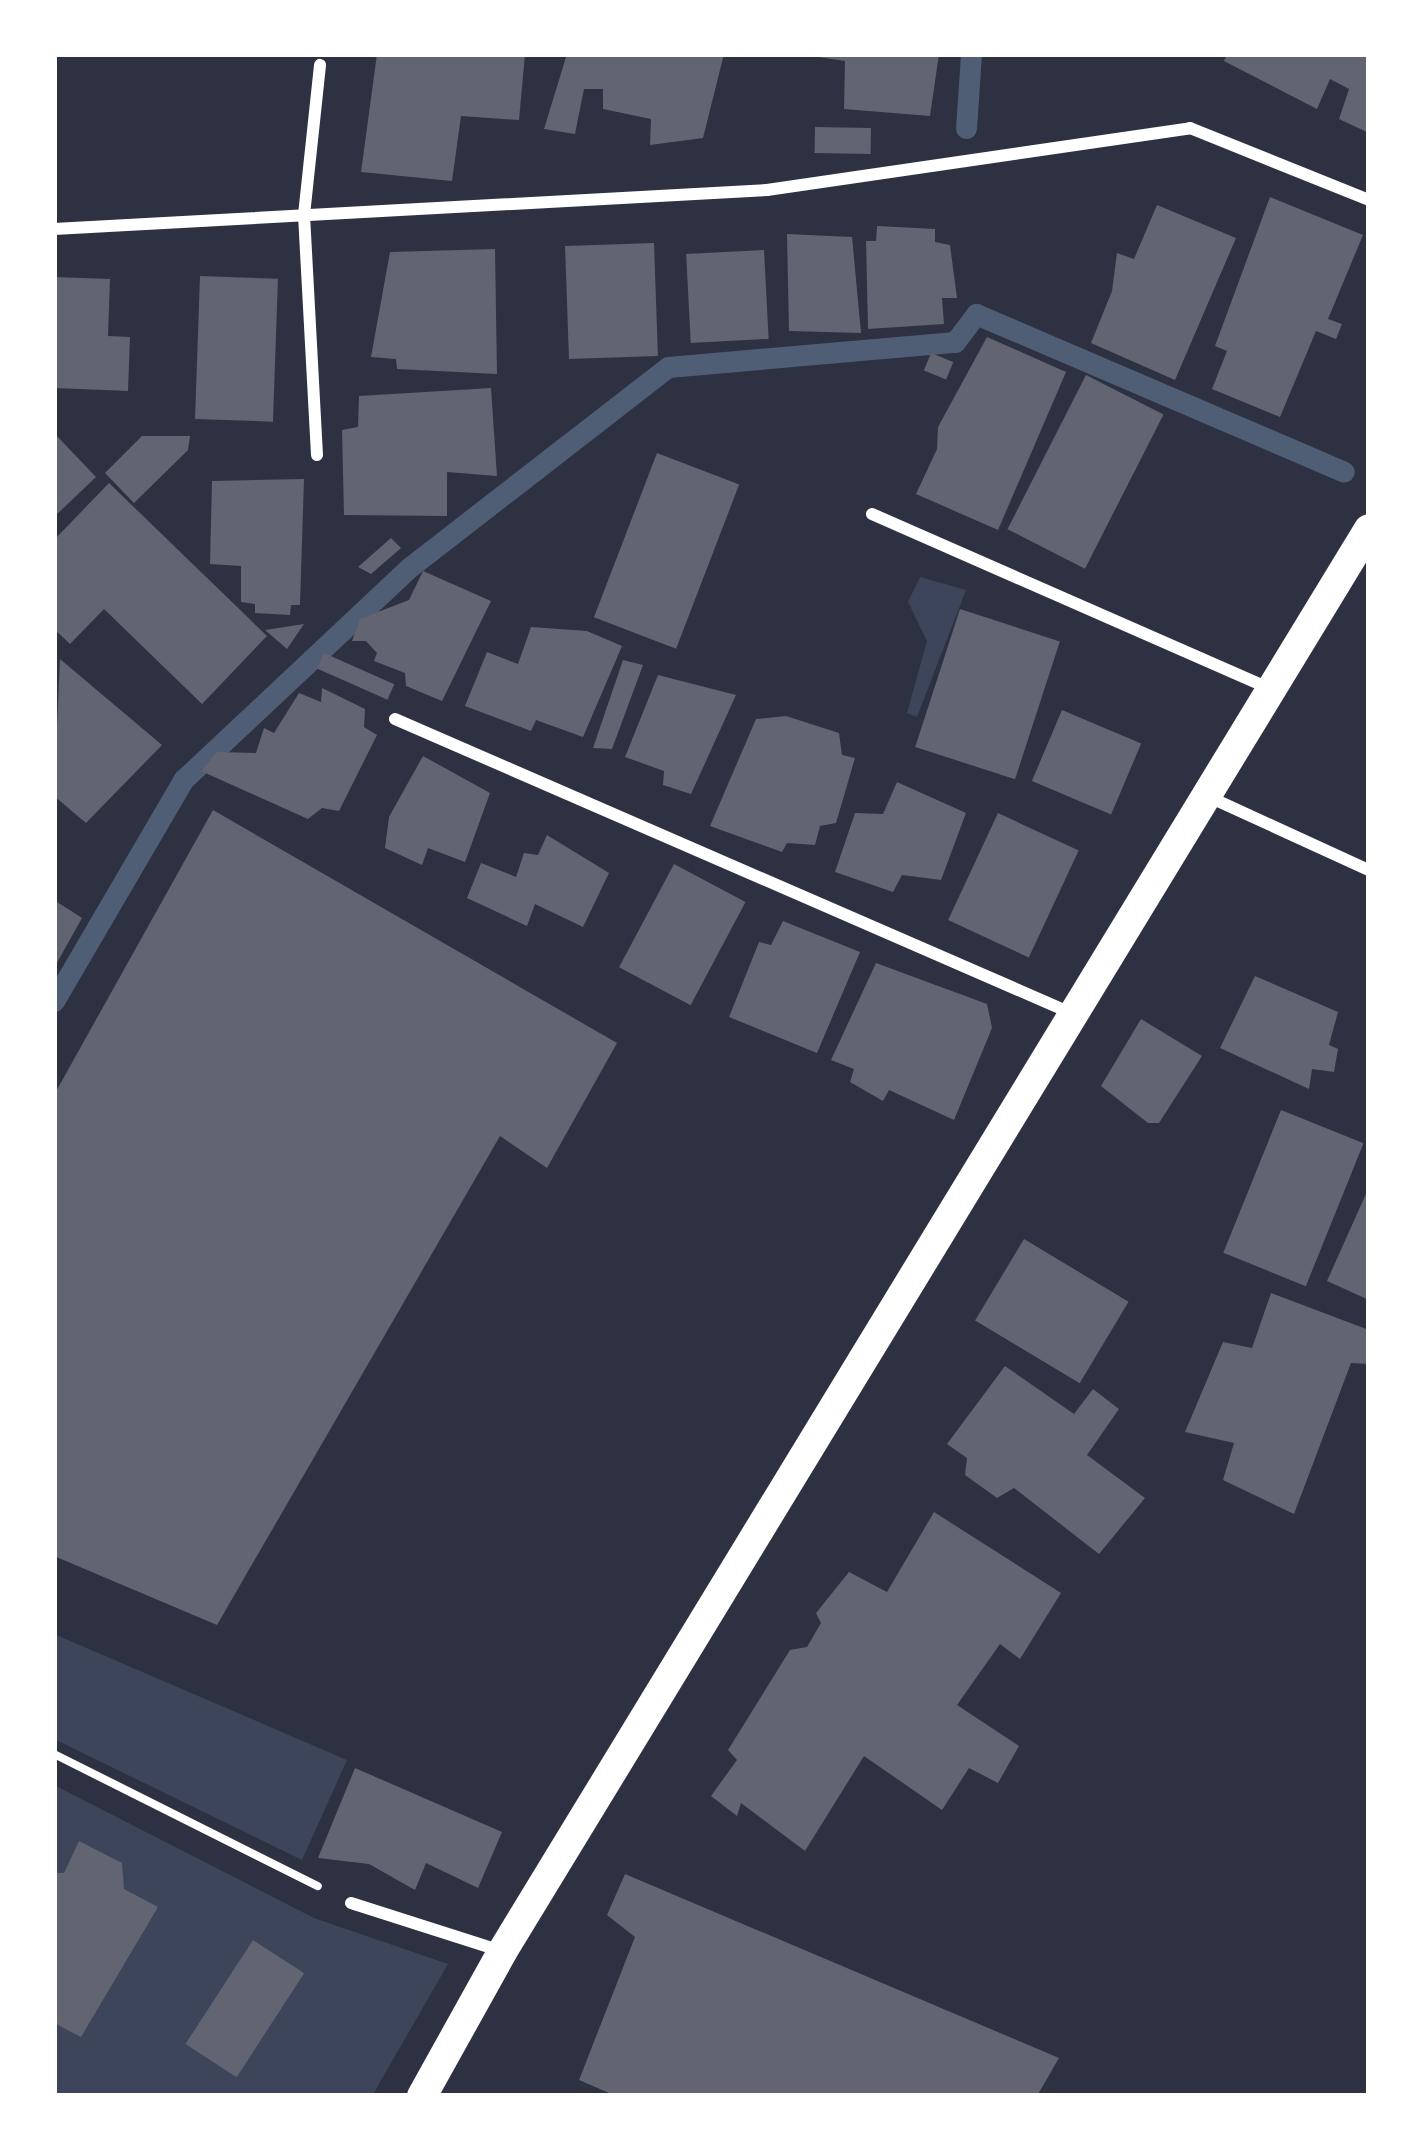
<!DOCTYPE html>
<html>
<head>
<meta charset="utf-8">
<style>
	body { margin:0 }
	#map { position:relative; width:1423px; height:2150px; overflow:hidden; background:#2d3142; font-family:Montserrat,sans-serif }
	div>[style] { position:absolute }
	.green>* { inset:0; background:#3c4559 }
	.stream>* { height:21px; margin:-10.5px; padding:0 10.5px; transform-origin:10.5px; border-radius:10.5px; background:#4f5d75 }
	.building>* { inset:0; background:#626471; transform-origin:0 0 }
	.path>* { height:8px; margin:-4px; padding:0 4px; transform-origin:4px; border-radius:4px; background:#fff }
	.minor>* { height:12px; margin:-6px; padding:0 6px; transform-origin:6px; border-radius:6px; background:#fff }
	.primary>* { height:30px; margin:-15px; padding:0 15px; transform-origin:15px; border-radius:15px; background:#fff }
	span { translate:-50% -50%; white-space:nowrap; text-align:center; line-height:1.15; -webkit-text-stroke:12px #fff; paint-order:stroke }
	.frame { position:absolute; inset:0; border:57px solid #fff; pointer-events:none }
</style>
</head>
<body>
<div id="map">
	<div class="green">
		<div style="clip-path:polygon(920px 577px,966px 590px,917px 717px,907px 713px,927px 641px,908px 602px)"></div>
		<div style="clip-path:polygon(54px 1634px,347px 1760px,302px 1860px,54px 1739px)"></div>
		<div style="clip-path:polygon(54px 1785px,314px 1918px,448px 1964px,372px 2096px,54px 2096px)"></div>
	</div>
	<div class="stream">
		<div style="left:966px;top:128px;width:74px;rotate:-86.1deg"></div>
		<div style="left:54px;top:1001px;width:256px;rotate:-59.7deg"></div>
		<div style="left:183px;top:780px;width:311px;rotate:-43.2deg"></div>
		<div style="left:410px;top:567px;width:326px;rotate:-37.8deg"></div>
		<div style="left:668px;top:367px;width:288px;rotate:-5deg"></div>
		<div style="left:955px;top:342px;width:35px;rotate:-53deg"></div>
		<div style="left:976px;top:314px;width:400px;rotate:23.2deg"></div>
	</div>
	<div class="building">
		<div style="clip-path:polygon(377px 54px,525px 54px,519px 120px,461px 116px,452px 181px,361px 172px)"></div>
		<div style="clip-path:polygon(567px 54px,724px 54px,703px 138px,650px 145px,651px 119px,603px 109px,603px 89px,584px 89px,575px 134px,544px 129px)"></div>
		<div style="clip-path:polygon(799px 54px,939px 54px,930px 116px,844px 109px,845px 61px)"></div>
		<div style="clip-path:polygon(1227px 54px,1369px 54px,1369px 133px,1339px 119px,1349px 89px,1330px 79px,1317px 109px,1224px 61px)"></div>
		<div style="left:815px;top:127px;width:56px;height:26px;rotate:1deg"></div>
		<div style="clip-path:polygon(1270px 197px,1363px 235px,1328px 319px,1342px 324px,1336px 339px,1316px 331px,1280px 417px,1212px 389px,1227px 351px,1215px 346px)"></div>
		<div style="clip-path:polygon(1157px 205px,1236px 238px,1175px 380px,1091px 343px,1112px 291px,1117px 253px,1134px 259px)"></div>
		<div style="clip-path:polygon(877px 226px,935px 229px,935px 242px,950px 245px,957px 298px,942px 298px,944px 324px,868px 329px,866px 241px,876px 241px)"></div>
		<div style="clip-path:polygon(787px 234px,852px 237px,861px 333px,789px 331px)"></div>
		<div style="left:654px;top:243px;width:113px;height:89px;rotate:88deg"></div>
		<div style="clip-path:polygon(495px 249px,497px 374px,397px 369px,396px 359px,371px 357px,390px 252px)"></div>
		<div style="left:764px;top:250px;width:89px;height:78px;rotate:87deg"></div>
		<div style="left:200px;top:276px;width:78px;height:143px;rotate:2deg"></div>
		<div style="clip-path:polygon(54px 277px,110px 279px,108px 336px,130px 337px,128px 391px,54px 388px)"></div>
		<div style="clip-path:polygon(987px 337px,1066px 372px,998px 530px,916px 494px,937px 449px,938px 427px)"></div>
		<div style="left:931px;top:353px;width:24px;height:19px;rotate:22deg"></div>
		<div style="left:1086px;top:375px;width:87px;height:173px;rotate:27deg"></div>
		<div style="clip-path:polygon(491px 388px,497px 476px,447px 472px,447px 516px,344px 515px,342px 430px,358px 427px,359px 396px)"></div>
		<div style="clip-path:polygon(54px 433px,96px 477px,54px 517px)"></div>
		<div style="clip-path:polygon(142px 436px,190px 436px,188px 450px,134px 503px,105px 473px)"></div>
		<div style="left:657px;top:453px;width:88px;height:176px;rotate:21deg"></div>
		<div style="clip-path:polygon(304px 479px,300px 605px,291px 605px,290px 615px,255px 613px,255px 604px,241px 602px,241px 566px,210px 564px,212px 481px)"></div>
		<div style="clip-path:polygon(109px 483px,267px 636px,202px 704px,104px 609px,70px 644px,54px 629px,54px 540px)"></div>
		<div style="clip-path:polygon(391px 538px,401px 548px,371px 574px,358px 567px)"></div>
		<div style="clip-path:polygon(423px 571px,491px 601px,442px 701px,406px 686px,405px 673px,374px 661px,377px 653px,366px 641px,352px 641px,360px 619px,409px 600px)"></div>
		<div style="left:960px;top:609px;width:105px;height:145px;rotate:18deg"></div>
		<div style="clip-path:polygon(304px 624px,287px 649px,265px 630px)"></div>
		<div style="clip-path:polygon(531px 627px,587px 631px,622px 646px,583px 737px,536px 720px,531px 731px,465px 706px,487px 652px,518px 664px)"></div>
		<div style="left:324px;top:653px;width:77px;height:17px;rotate:24deg"></div>
		<div style="clip-path:polygon(60px 659px,162px 745px,86px 823px,54px 796px)"></div>
		<div style="clip-path:polygon(623px 660px,643px 665px,612px 749px,593px 748px)"></div>
		<div style="clip-path:polygon(658px 675px,736px 695px,691px 794px,663px 785px,664px 771px,625px 757px)"></div>
		<div style="clip-path:polygon(322px 688px,365px 709px,364px 727px,377px 735px,339px 811px,322px 808px,308px 819px,201px 771px,217px 752px,256px 753px,264px 728px,274px 733px,299px 693px,321px 702px)"></div>
		<div style="left:1062px;top:710px;width:86px;height:77px;rotate:23deg"></div>
		<div style="clip-path:polygon(786px 716px,839px 733px,842px 755px,855px 758px,836px 823px,820px 826px,815px 845px,787px 843px,782px 852px,710px 826px,756px 719px)"></div>
		<div style="clip-path:polygon(423px 756px,490px 793px,465px 862px,428px 848px,422px 865px,385px 848px,389px 817px)"></div>
		<div style="clip-path:polygon(897px 782px,966px 813px,941px 880px,902px 875px,893px 892px,835px 872px,855px 813px,883px 814px)"></div>
		<div style="clip-path:polygon(213px 810px,617px 1043px,547px 1168px,500px 1136px,217px 1625px,54px 1556px,54px 1095px)"></div>
		<div style="left:998px;top:813px;width:89px;height:118px;rotate:25deg"></div>
		<div style="clip-path:polygon(547px 835px,609px 873px,583px 927px,535px 904px,527px 926px,467px 898px,481px 863px,516px 877px,524px 853px,538px 855px)"></div>
		<div style="left:674px;top:864px;width:81px;height:117px;rotate:28deg"></div>
		<div style="clip-path:polygon(54px 900px,82px 918px,54px 968px)"></div>
		<div style="clip-path:polygon(783px 921px,860px 952px,817px 1053px,729px 1017px,759px 942px,771px 945px)"></div>
		<div style="clip-path:polygon(876px 963px,987px 1004px,992px 1028px,954px 1120px,889px 1090px,883px 1101px,850px 1082px,854px 1069px,831px 1060px)"></div>
		<div style="clip-path:polygon(1255px 976px,1338px 1012px,1329px 1045px,1338px 1049px,1334px 1072px,1312px 1069px,1309px 1089px,1220px 1048px)"></div>
		<div style="clip-path:polygon(1141px 1019px,1202px 1056px,1159px 1123px,1148px 1123px,1101px 1086px)"></div>
		<div style="left:1281px;top:1110px;width:89px;height:154px;rotate:22deg"></div>
		<div style="clip-path:polygon(1369px 1187px,1369px 1300px,1327px 1281px)"></div>
		<div style="left:1024px;top:1239px;width:122px;height:95px;rotate:31deg"></div>
		<div style="clip-path:polygon(1271px 1293px,1369px 1330px,1369px 1364px,1351px 1363px,1294px 1514px,1223px 1480px,1234px 1443px,1185px 1432px,1223px 1342px,1252px 1348px)"></div>
		<div style="clip-path:polygon(1005px 1366px,1074px 1414px,1093px 1389px,1119px 1409px,1087px 1455px,1145px 1498px,1099px 1554px,1014px 1488px,997px 1498px,965px 1475px,967px 1458px,947px 1444px)"></div>
		<div style="clip-path:polygon(934px 1512px,1061px 1593px,1020px 1659px,1000px 1644px,957px 1705px,1019px 1746px,998px 1783px,969px 1768px,942px 1810px,864px 1756px,805px 1851px,741px 1803px,737px 1816px,711px 1796px,737px 1760px,728px 1750px,790px 1650px,807px 1647px,821px 1623px,816px 1613px,849px 1572px,887px 1592px)"></div>
		<div style="clip-path:polygon(355px 1768px,502px 1832px,478px 1888px,426px 1863px,415px 1890px,369px 1864px,318px 1858px)"></div>
		<div style="clip-path:polygon(79px 1841px,122px 1863px,124px 1889px,158px 1907px,81px 2037px,54px 2023px,54px 1873px,64px 1873px)"></div>
		<div style="clip-path:polygon(625px 1874px,1059px 2058px,1037px 2096px,616px 2096px,579px 2080px,635px 1937px,607px 1915px)"></div>
		<div style="left:253px;top:1940px;width:61px;height:124px;rotate:33deg"></div>
	</div>
	<div class="path">
		<div style="left:54px;top:1754px;width:295px;rotate:26.6deg"></div>
	</div>
	<div class="minor">
		<div style="left:54px;top:229px;width:714px;rotate:-3.13deg"></div>
		<div style="left:767px;top:190px;width:428px;rotate:-8.3deg"></div>
		<div style="left:1190px;top:128px;width:193px;rotate:21.9deg"></div>
		<div style="left:317px;top:455px;width:240px;rotate:-93.1deg"></div>
		<div style="left:304px;top:215px;width:151px;rotate:-83.9deg"></div>
		<div style="left:872px;top:514px;width:433px;rotate:23.7deg"></div>
		<div style="left:395px;top:719px;width:737px;rotate:23.5deg"></div>
		<div style="left:1207px;top:796px;width:178px;rotate:24.6deg"></div>
		<div style="left:351px;top:1903px;width:157px;rotate:17.7deg"></div>
	</div>
	<div class="primary">
		<div style="left:422px;top:2096px;width:165px;rotate:-60.9deg"></div>
		<div style="left:502px;top:1952px;width:1666px;rotate:-58.65deg"></div>
	</div>
	<div class="frame"></div>
</div>
</body>
</html>
